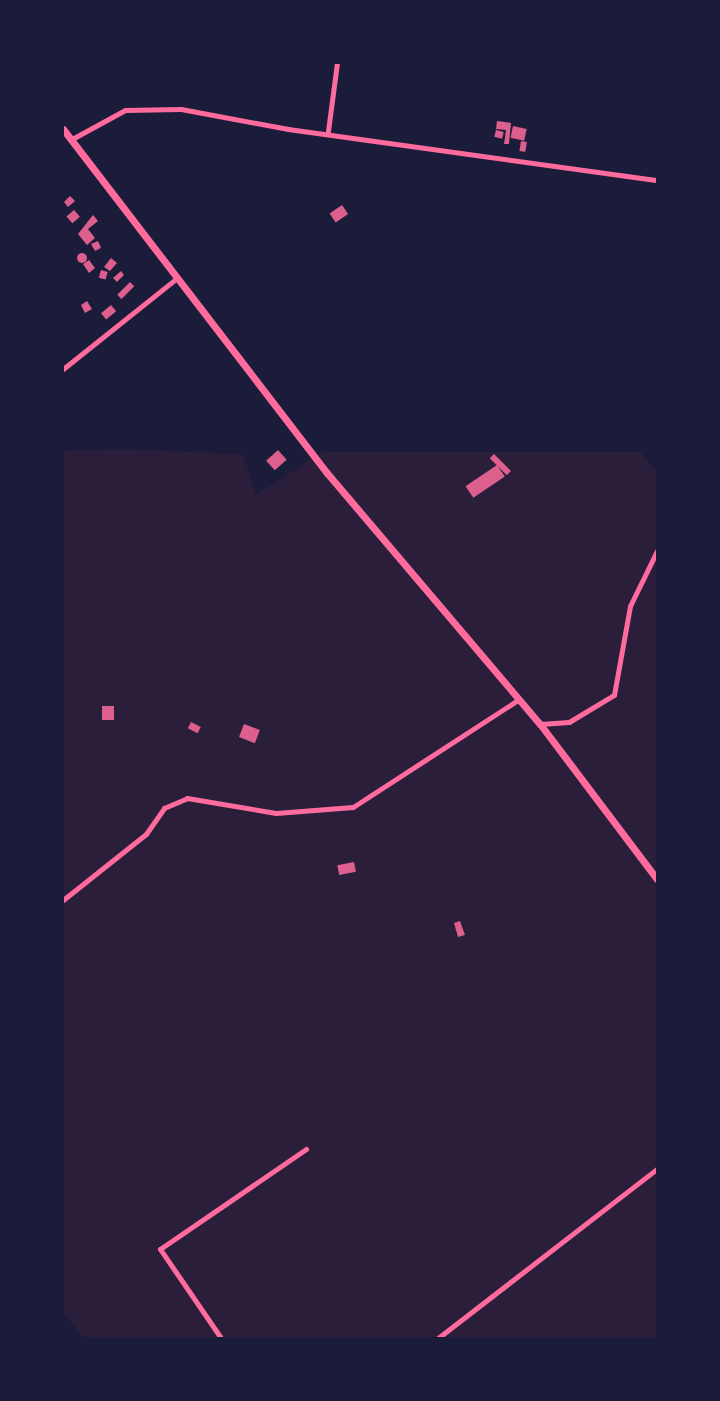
<!DOCTYPE html>
<html>
<head>
<meta charset="utf-8">
<style>
	body { margin:0 }
	#map { position:relative; width:720px; height:1401px; overflow:hidden; background:#1b1b3a; font-family:Jost,sans-serif }
	div>[style] { position:absolute }
	.green>* { inset:0; background:#2a1e3b }
	.building>* { inset:0; background:#dd5f8e; transform-origin:0 0 }
	.round { border-radius:50% }
	.minor>* { height:5px; margin:-2.5px; padding:0 2.5px; transform-origin:2.5px; border-radius:2.5px; background:#ff6b9d }
	.tertiary>* { height:7px; margin:-3.5px; padding:0 3.5px; transform-origin:3.5px; border-radius:3.5px; background:#ff6b9d }
	span { translate:-50% -50%; white-space:nowrap; text-align:center; line-height:1.15; -webkit-text-stroke:4.5px #1b1b3a; paint-order:stroke }
	.frame { position:absolute; inset:0; border:64px solid #1b1b3a; pointer-events:none }
</style>
</head>
<body>
<div id="map">
	<div class="green">
		<div style="clip-path:polygon(121px 449px,243px 454px,256px 495px,322px 452px,640px 452px,657px 471px,657px 1338px,84px 1338px,63px 1313px,63px 451px)"></div>
	</div>
	<div class="building">
		<div style="clip-path:polygon(497px 121px,511px 123px,509px 144px,504px 144px,506px 130px,496px 129px)"></div>
		<div style="left:513px;top:126px;width:14px;height:12px;rotate:12deg"></div>
		<div style="left:496px;top:130px;width:8px;height:7px;rotate:14deg"></div>
		<div style="left:521px;top:141px;width:6px;height:10px;rotate:9deg"></div>
		<div style="clip-path:polygon(70px 196px,75px 201px,68px 207px,64px 202px)"></div>
		<div style="left:342px;top:205px;width:11px;height:15px;rotate:56deg"></div>
		<div style="left:74px;top:210px;width:9px;height:10px;rotate:49deg"></div>
		<div style="clip-path:polygon(93px 215px,98px 221px,88px 229px,95px 238px,87px 245px,78px 234px)"></div>
		<div style="clip-path:polygon(98px 241px,101px 248px,95px 251px,91px 244px)"></div>
		<div class="round" style="left:77px;top:253px;width:10px;height:10px"></div>
		<div style="clip-path:polygon(111px 258px,117px 263px,110px 271px,104px 267px)"></div>
		<div style="clip-path:polygon(89px 260px,95px 268px,89px 273px,83px 264px)"></div>
		<div style="left:101px;top:270px;width:7px;height:8px;rotate:16deg"></div>
		<div style="clip-path:polygon(121px 271px,124px 275px,117px 282px,113px 278px)"></div>
		<div style="left:130px;top:282px;width:6px;height:18px;rotate:45deg"></div>
		<div style="clip-path:polygon(87px 301px,92px 309px,85px 313px,81px 305px)"></div>
		<div style="left:111px;top:305px;width:8px;height:13px;rotate:50deg"></div>
		<div style="left:278px;top:450px;width:13px;height:16px;rotate:48deg"></div>
		<div style="left:494px;top:454px;width:24px;height:6px;rotate:45deg"></div>
		<div style="left:497px;top:465px;width:14px;height:38px;rotate:56deg"></div>
		<div style="left:102px;top:706px;width:12px;height:14px"></div>
		<div style="left:191px;top:722px;width:11px;height:7px;rotate:27deg"></div>
		<div style="left:244px;top:724px;width:17px;height:14px;rotate:21deg"></div>
		<div style="left:354px;top:862px;width:10px;height:17px;rotate:79deg"></div>
		<div style="clip-path:polygon(460px 921px,465px 935px,458px 937px,454px 923px)"></div>
	</div>
	<div class="minor">
		<div style="left:328px;top:131px;width:69px;rotate:-82.5deg"></div>
		<div style="left:72px;top:139px;width:60px;rotate:-28.7deg"></div>
		<div style="left:125px;top:110px;width:56px;rotate:-1deg"></div>
		<div style="left:181px;top:109px;width:109px;rotate:10.6deg"></div>
		<div style="left:288px;top:129px;width:373px;rotate:7.9deg"></div>
		<div style="left:63px;top:369px;width:146px;rotate:-38.6deg"></div>
		<div style="left:540px;top:724px;width:29px;rotate:-4deg"></div>
		<div style="left:569px;top:722px;width:52px;rotate:-31deg"></div>
		<div style="left:614px;top:695px;width:90px;rotate:-79.8deg"></div>
		<div style="left:630px;top:606px;width:61px;rotate:-63.9deg"></div>
		<div style="left:63px;top:900px;width:106px;rotate:-38.5deg"></div>
		<div style="left:146px;top:834px;width:32px;rotate:-55deg"></div>
		<div style="left:164px;top:808px;width:25px;rotate:-23deg"></div>
		<div style="left:187px;top:798px;width:90px;rotate:9.6deg"></div>
		<div style="left:276px;top:813px;width:77px;rotate:-4.5deg"></div>
		<div style="left:353px;top:807px;width:198px;rotate:-33deg"></div>
		<div style="left:221px;top:1338px;width:108px;rotate:-124.4deg"></div>
		<div style="left:160px;top:1249px;width:177px;rotate:-34.4deg"></div>
		<div style="left:438px;top:1338px;width:277px;rotate:-37.7deg"></div>
	</div>
	<div class="tertiary">
		<div style="left:63px;top:129px;width:434px;rotate:52.5deg"></div>
		<div style="left:327px;top:473px;width:329px;rotate:49.7deg"></div>
		<div style="left:540px;top:724px;width:194px;rotate:53deg"></div>
	</div>
	<div class="frame"></div>
</div>
</body>
</html>
